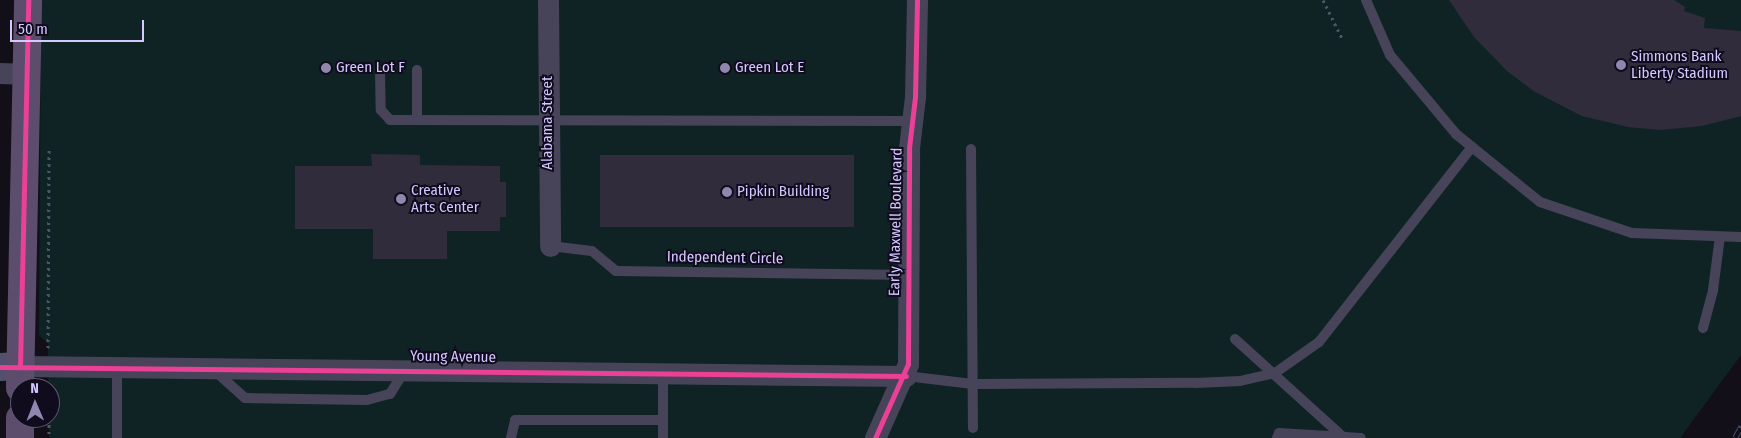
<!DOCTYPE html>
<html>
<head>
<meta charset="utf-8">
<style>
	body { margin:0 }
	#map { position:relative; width:1741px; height:438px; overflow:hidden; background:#120f19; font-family:"Fira Sans Condensed",sans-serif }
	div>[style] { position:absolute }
	.green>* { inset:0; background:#0f2325 }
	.building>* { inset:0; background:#302c3c; transform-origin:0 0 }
	.path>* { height:3px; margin-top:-1.5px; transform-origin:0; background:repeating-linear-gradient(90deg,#4a5766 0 2.5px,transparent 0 6.5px) }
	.lane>* { height:10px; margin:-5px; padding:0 5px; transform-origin:5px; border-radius:5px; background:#47445a }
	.street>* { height:21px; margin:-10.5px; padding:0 10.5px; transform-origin:10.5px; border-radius:10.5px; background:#47445a }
	.secondary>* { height:28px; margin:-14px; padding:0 14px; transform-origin:14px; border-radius:14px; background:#53506d }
	.primary>* { height:28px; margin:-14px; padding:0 14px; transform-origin:14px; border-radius:14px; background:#5c4d6c }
	.rail>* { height:5.5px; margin-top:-2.75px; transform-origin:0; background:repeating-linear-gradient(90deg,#100b1d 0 11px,#405164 0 22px); box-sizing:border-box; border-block:1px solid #405164 }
	.cycleway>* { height:5px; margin:-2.5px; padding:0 2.5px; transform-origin:2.5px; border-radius:2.5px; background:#ea4096 }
	.dots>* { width:14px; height:14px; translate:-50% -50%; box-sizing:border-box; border:2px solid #100b1d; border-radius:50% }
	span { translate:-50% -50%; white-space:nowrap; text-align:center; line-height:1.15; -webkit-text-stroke:4px #100b1d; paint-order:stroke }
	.poi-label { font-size:15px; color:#d3c8ff }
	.left { translate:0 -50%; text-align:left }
	.street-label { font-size:15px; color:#d3c8ff }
	.north { position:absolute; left:10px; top:378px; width:50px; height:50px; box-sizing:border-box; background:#100b1d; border:1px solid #5e5777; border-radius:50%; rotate:359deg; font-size:14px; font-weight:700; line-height:20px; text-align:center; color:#d3c8ff }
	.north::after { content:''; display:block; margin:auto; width:18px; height:22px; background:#8f87ae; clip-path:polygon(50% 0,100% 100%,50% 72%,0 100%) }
	.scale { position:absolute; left:10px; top:20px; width:134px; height:22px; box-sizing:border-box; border:2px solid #d3c8ff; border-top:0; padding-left:6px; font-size:15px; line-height:18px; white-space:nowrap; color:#d3c8ff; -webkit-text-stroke:4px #100b1d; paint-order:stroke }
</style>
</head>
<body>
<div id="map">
	<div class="green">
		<div style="clip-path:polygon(41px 0,1741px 0,1741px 355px,1680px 438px,49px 438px,48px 344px,39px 335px)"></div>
	</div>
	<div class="building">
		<div style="clip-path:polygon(1449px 0,1674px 0,1685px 7px,1684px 11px,1705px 18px,1704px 28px,1741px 31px,1741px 116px,1702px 126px,1660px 130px,1628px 127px,1582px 116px,1535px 92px,1507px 71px,1474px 37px)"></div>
		<div style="clip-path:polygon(371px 154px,420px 155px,420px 165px,500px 166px,500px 182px,506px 182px,506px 217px,500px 217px,500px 231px,447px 231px,447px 259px,373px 259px,373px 229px,295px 229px,295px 166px,372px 166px)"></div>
		<div style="left:600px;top:155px;width:254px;height:72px"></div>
	</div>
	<div class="path">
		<div style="left:1323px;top:0;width:42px;rotate:63.4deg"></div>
		<div style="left:48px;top:348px;width:201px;rotate:-89.7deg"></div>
		<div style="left:49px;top:418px;width:20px;rotate:90deg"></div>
	</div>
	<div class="lane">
		<div style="left:1366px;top:0;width:60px;rotate:66.4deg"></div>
		<div style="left:1390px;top:55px;width:103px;rotate:50.1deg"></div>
		<div style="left:1456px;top:134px;width:108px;rotate:39deg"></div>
		<div style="left:1540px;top:202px;width:97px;rotate:18.6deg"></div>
		<div style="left:1632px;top:233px;width:109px;rotate:2.1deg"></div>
		<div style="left:417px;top:70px;width:50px;rotate:90deg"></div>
		<div style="left:380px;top:71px;width:39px;rotate:89deg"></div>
		<div style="left:381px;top:110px;width:13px;rotate:48deg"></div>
		<div style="left:390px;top:120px;width:522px;rotate:0.11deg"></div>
		<div style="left:971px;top:149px;width:279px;rotate:89.6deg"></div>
		<div style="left:550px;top:246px;width:42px;rotate:6.8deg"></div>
		<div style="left:592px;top:251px;width:31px;rotate:40deg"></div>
		<div style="left:616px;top:271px;width:292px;rotate:0.8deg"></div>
		<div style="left:1703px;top:328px;width:39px;rotate:-75deg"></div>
		<div style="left:1713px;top:290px;width:54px;rotate:-82.6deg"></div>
		<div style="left:1235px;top:339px;width:144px;rotate:42.2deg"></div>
		<div style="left:215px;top:371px;width:40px;rotate:42deg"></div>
		<div style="left:245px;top:398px;width:122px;rotate:0.9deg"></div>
		<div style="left:367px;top:400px;width:24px;rotate:-15deg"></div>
		<div style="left:390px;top:394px;width:28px;rotate:-58deg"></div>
		<div style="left:906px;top:376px;width:67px;rotate:6.8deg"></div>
		<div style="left:973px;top:384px;width:223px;rotate:-0.3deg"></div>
		<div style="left:1196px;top:383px;width:44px;rotate:-2.6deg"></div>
		<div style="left:1240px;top:381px;width:36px;rotate:-13deg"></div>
		<div style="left:1275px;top:373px;width:54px;rotate:-35.2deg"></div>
		<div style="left:1319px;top:342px;width:248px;rotate:-51.9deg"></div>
		<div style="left:117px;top:438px;width:71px;rotate:-90deg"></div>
		<div style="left:511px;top:438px;width:18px;rotate:-77deg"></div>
		<div style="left:515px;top:420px;width:148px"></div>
		<div style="left:663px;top:438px;width:66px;rotate:-90deg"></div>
		<div style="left:1277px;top:438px;width:5px;rotate:-68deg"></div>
		<div style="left:1279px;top:433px;width:82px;rotate:3.5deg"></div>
	</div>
	<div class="street">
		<div style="left:548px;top:0;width:246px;rotate:89.5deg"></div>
		<div style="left:0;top:73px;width:29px;rotate:2deg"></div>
		<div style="left:20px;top:366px;width:886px;rotate:0.65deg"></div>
		<div style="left:875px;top:438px;width:81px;rotate:-66deg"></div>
		<div style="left:908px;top:364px;width:216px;rotate:-89.7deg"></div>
		<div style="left:909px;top:148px;width:51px;rotate:-83.3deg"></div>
		<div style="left:915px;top:97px;width:97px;rotate:-88.8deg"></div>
	</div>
	<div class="secondary">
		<div style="left:0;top:367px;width:20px;rotate:-3deg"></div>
	</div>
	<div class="primary">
		<div style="left:20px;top:388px;width:388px;rotate:-88.8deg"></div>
		<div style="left:20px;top:438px;width:20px;rotate:-90deg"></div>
	</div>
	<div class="rail">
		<div style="left:1735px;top:438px;width:13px;rotate:-61deg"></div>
	</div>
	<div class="cycleway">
		<div style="left:20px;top:366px;width:366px;rotate:-88.7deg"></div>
		<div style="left:0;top:367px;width:906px;rotate:0.57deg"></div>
		<div style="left:875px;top:438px;width:81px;rotate:-66deg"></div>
		<div style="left:908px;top:364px;width:216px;rotate:-89.7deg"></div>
		<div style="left:909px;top:148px;width:51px;rotate:-83.3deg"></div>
		<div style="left:915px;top:97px;width:97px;rotate:-88.8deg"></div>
	</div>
	<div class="dots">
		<div style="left:1621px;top:65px;background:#8f87ae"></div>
		<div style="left:326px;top:68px;background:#8f87ae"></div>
		<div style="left:725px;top:68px;background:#8f87ae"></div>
		<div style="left:727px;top:192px;background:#8f87ae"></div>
		<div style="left:401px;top:199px;background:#8f87ae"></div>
	</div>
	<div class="poi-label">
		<span class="left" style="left:1631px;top:65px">Simmons Bank<br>Liberty Stadium</span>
		<span class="left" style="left:336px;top:68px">Green Lot F</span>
		<span class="left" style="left:735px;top:68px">Green Lot E</span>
		<span class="left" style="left:411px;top:199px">Creative<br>Arts Center</span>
		<span class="left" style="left:737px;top:192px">Pipkin Building</span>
	</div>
	<div class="street-label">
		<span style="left:548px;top:123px;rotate:-90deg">Alabama Street</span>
		<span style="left:896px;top:222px;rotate:-89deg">Early Maxwell Boulevard</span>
		<span style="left:725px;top:258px;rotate:1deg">Independent Circle</span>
		<span style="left:453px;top:357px;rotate:1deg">Young Avenue</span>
	</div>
	<div class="north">N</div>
	<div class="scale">50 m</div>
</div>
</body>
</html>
